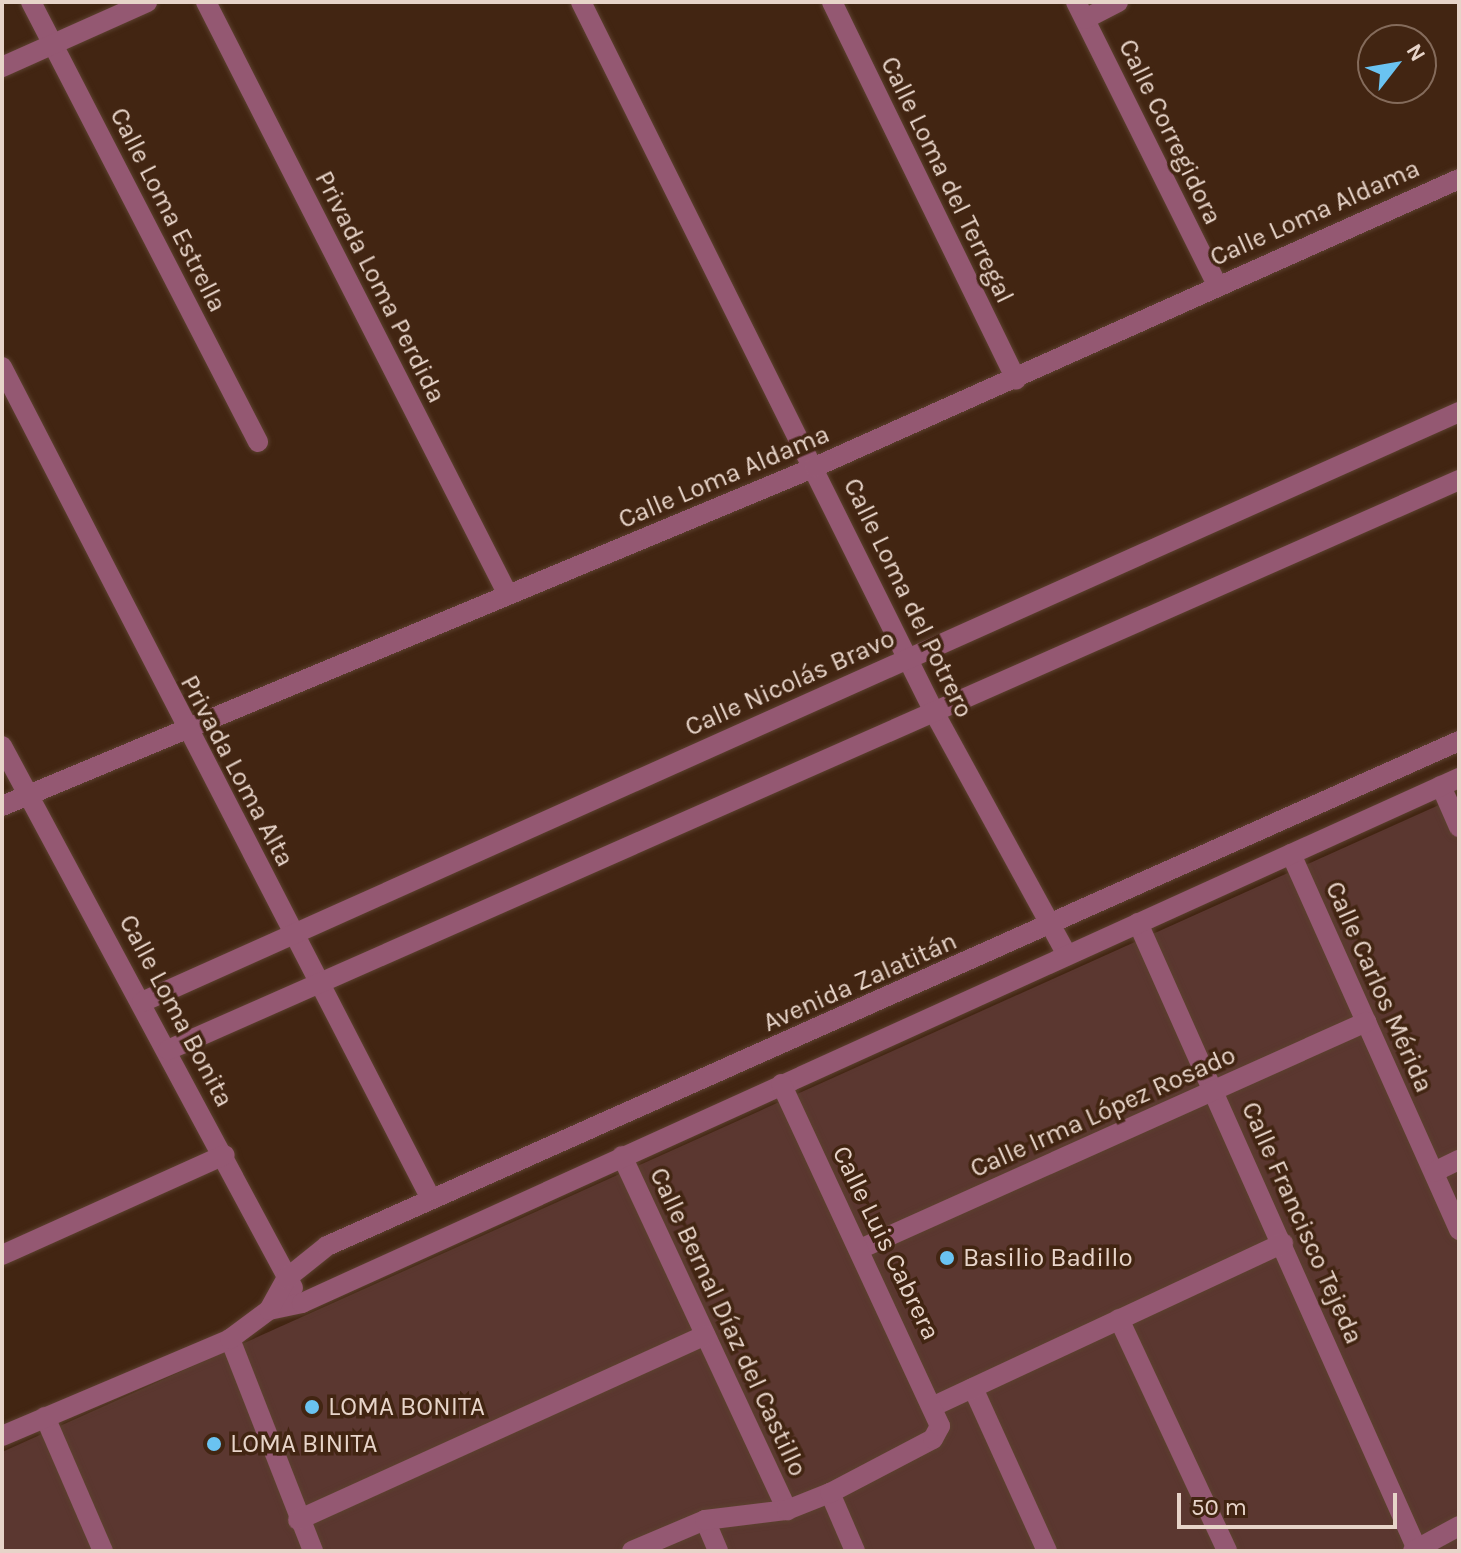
<!DOCTYPE html>
<html>
<head>
<meta charset="utf-8">
<style>
	body { margin:0 }
	#map { position:relative; width:1461px; height:1553px; overflow:hidden; background:#422512; font-family:Karla,sans-serif }
	div>[style] { position:absolute }
	.building>* { inset:0; background:#5b3730 }
	.roads { filter:drop-shadow(0 0 2px #5c412f) drop-shadow(0 0 2px #5c412f) }
	.minor>* { height:20px; margin:-10px; padding:0 10px; transform-origin:10px; border-radius:10px; background:#945872 }
	.dots>* { width:22px; height:22px; translate:-50% -50%; box-sizing:border-box; border:4px solid #422512; border-radius:50% }
	span { translate:-50% -50%; white-space:nowrap; text-align:center; line-height:1.15; -webkit-text-stroke:7px #422512; paint-order:stroke }
	.street-label { font-size:26px; color:#e7d4c9 }
	.poi-label { font-size:26px; color:#e7d4c9 }
	.left { translate:0 -50%; text-align:left }
	.frame { position:absolute; inset:0; border:4px solid #e7d4c9; pointer-events:none }
	.north { position:absolute; left:1357px; top:24px; width:80px; height:80px; box-sizing:border-box; background:#422512; border:2px solid #846b5b; border-radius:50%; rotate:59deg; font-size:22px; font-weight:700; line-height:32px; text-align:center; color:#e7d4c9 }
	.north::after { content:''; display:block; margin:auto; width:28px; height:36px; background:#6ac3f1; clip-path:polygon(50% 0,100% 100%,50% 72%,0 100%) }
	.scale { position:absolute; left:1177px; top:1493px; width:220px; height:36px; box-sizing:border-box; border:4px solid #e7d4c9; border-top:0; padding-left:10px; font-size:24px; line-height:28px; white-space:nowrap; color:#e7d4c9; -webkit-text-stroke:6px #422512; paint-order:stroke }
</style>
</head>
<body>
<div id="map">
	<div class="building">
		<div style="clip-path:polygon(1459px 796px,1459px 1551px,2px 1551px,2px 1452px)"></div>
	</div>
	<div class="roads">
		<div class="minor">
			<div style="left:31px;top:2px;width:495px;rotate:62.7deg"></div>
			<div style="left:206px;top:2px;width:665px;rotate:63.01deg"></div>
			<div style="left:581px;top:2px;width:793px;rotate:63.56deg"></div>
			<div style="left:934px;top:712px;width:277px;rotate:61.3deg"></div>
			<div style="left:832px;top:2px;width:420px;rotate:64deg"></div>
			<div style="left:1076px;top:2px;width:316px;rotate:63.5deg"></div>
			<div style="left:1085px;top:19px;width:37px;rotate:-27deg"></div>
			<div style="left:2px;top:67px;width:159px;rotate:-24.1deg"></div>
			<div style="left:2px;top:367px;width:934px;rotate:62.72deg"></div>
			<div style="left:2px;top:746px;width:615px;rotate:61.77deg"></div>
			<div style="left:1441px;top:786px;width:45px;rotate:66.3deg"></div>
			<div style="left:2px;top:806px;width:881px;rotate:-22.63deg"></div>
			<div style="left:815px;top:467px;width:705px;rotate:-24.09deg"></div>
			<div style="left:1291px;top:854px;width:412px;rotate:65.9deg"></div>
			<div style="left:1138px;top:923px;width:683px;rotate:65.99deg"></div>
			<div style="left:142px;top:1002px;width:1443px;rotate:-24.13deg"></div>
			<div style="left:168px;top:1050px;width:1411px;rotate:-23.82deg"></div>
			<div style="left:622px;top:1156px;width:391px;rotate:65deg"></div>
			<div style="left:1434px;top:1172px;width:28px;rotate:-26deg"></div>
			<div style="left:860px;top:1249px;width:555px;rotate:-24.16deg"></div>
			<div style="left:2px;top:1255px;width:244px;rotate:-24.2deg"></div>
			<div style="left:269px;top:1310px;width:34px;rotate:-12deg"></div>
			<div style="left:302px;top:1303px;width:1271px;rotate:-24.41deg"></div>
			<div style="left:1119px;top:1319px;width:256px;rotate:65deg"></div>
			<div style="left:230px;top:1339px;width:228px;rotate:68.6deg"></div>
			<div style="left:973px;top:1388px;width:179px;rotate:65.6deg"></div>
			<div style="left:936px;top:1405px;width:383px;rotate:-25deg"></div>
			<div style="left:45px;top:1417px;width:146px;rotate:66.6deg"></div>
			<div style="left:2px;top:1436px;width:248px;rotate:-23deg"></div>
			<div style="left:230px;top:1339px;width:49px;rotate:-36.6deg"></div>
			<div style="left:269px;top:1310px;width:37px;rotate:-61deg"></div>
			<div style="left:287px;top:1278px;width:51px;rotate:-38.7deg"></div>
			<div style="left:327px;top:1246px;width:1240px;rotate:-24.04deg"></div>
			<div style="left:830px;top:1493px;width:63px;rotate:66.7deg"></div>
			<div style="left:298px;top:1520px;width:447px;rotate:-24.4deg"></div>
			<div style="left:705px;top:1520px;width:34px;rotate:67deg"></div>
			<div style="left:632px;top:1551px;width:79px;rotate:-23deg"></div>
			<div style="left:705px;top:1520px;width:83px;rotate:-7deg"></div>
			<div style="left:787px;top:1510px;width:46px;rotate:-21.6deg"></div>
			<div style="left:830px;top:1493px;width:116px;rotate:-27.7deg"></div>
			<div style="left:933px;top:1439px;width:15px;rotate:-62deg"></div>
			<div style="left:940px;top:1426px;width:377px;rotate:-114.9deg"></div>
			<div style="left:1413px;top:1551px;width:52px;rotate:-28.5deg"></div>
		</div>
	</div>
	<div class="dots">
		<div style="left:947px;top:1258px;background:#6ac3f1"></div>
		<div style="left:312px;top:1407px;background:#6ac3f1"></div>
		<div style="left:214px;top:1444px;background:#6ac3f1"></div>
	</div>
	<div class="street-label">
		<span style="left:1170px;top:132px;rotate:64deg">Calle Corregidora</span>
		<span style="left:947px;top:180px;rotate:64deg">Calle Loma del Terregal</span>
		<span style="left:168px;top:210px;rotate:63deg">Calle Loma Estrella</span>
		<span style="left:1315px;top:213px;rotate:-24deg">Calle Loma Aldama</span>
		<span style="left:380px;top:287px;rotate:63deg">Privada Loma Perdida</span>
		<span style="left:724px;top:477px;rotate:-23deg">Calle Loma Aldama</span>
		<span style="left:908px;top:598px;rotate:64deg">Calle Loma del Potrero</span>
		<span style="left:790px;top:683px;rotate:-24deg">Calle Nicolás Bravo</span>
		<span style="left:237px;top:771px;rotate:62deg">Privada Loma Alta</span>
		<span style="left:860px;top:982px;rotate:-24deg">Avenida Zalatitán</span>
		<span style="left:1379px;top:987px;rotate:66deg">Calle Carlos Mérida</span>
		<span style="left:176px;top:1011px;rotate:62deg">Calle Loma Bonita</span>
		<span style="left:1103px;top:1112px;rotate:-24deg">Calle Irma López Rosado</span>
		<span style="left:1302px;top:1223px;rotate:66deg">Calle Francisco Tejeda</span>
		<span style="left:886px;top:1243px;rotate:64deg">Calle Luis Cabrera</span>
		<span style="left:728px;top:1322px;rotate:65deg">Calle Bernal Díaz del Castillo</span>
	</div>
	<div class="poi-label">
		<span class="left" style="left:963px;top:1258px">Basilio Badillo</span>
		<span class="left" style="left:328px;top:1407px">LOMA BONITA</span>
		<span class="left" style="left:230px;top:1444px">LOMA BINITA</span>
	</div>
	<div class="frame"></div>
	<div class="north">N</div>
	<div class="scale">50 m</div>
</div>
</body>
</html>
